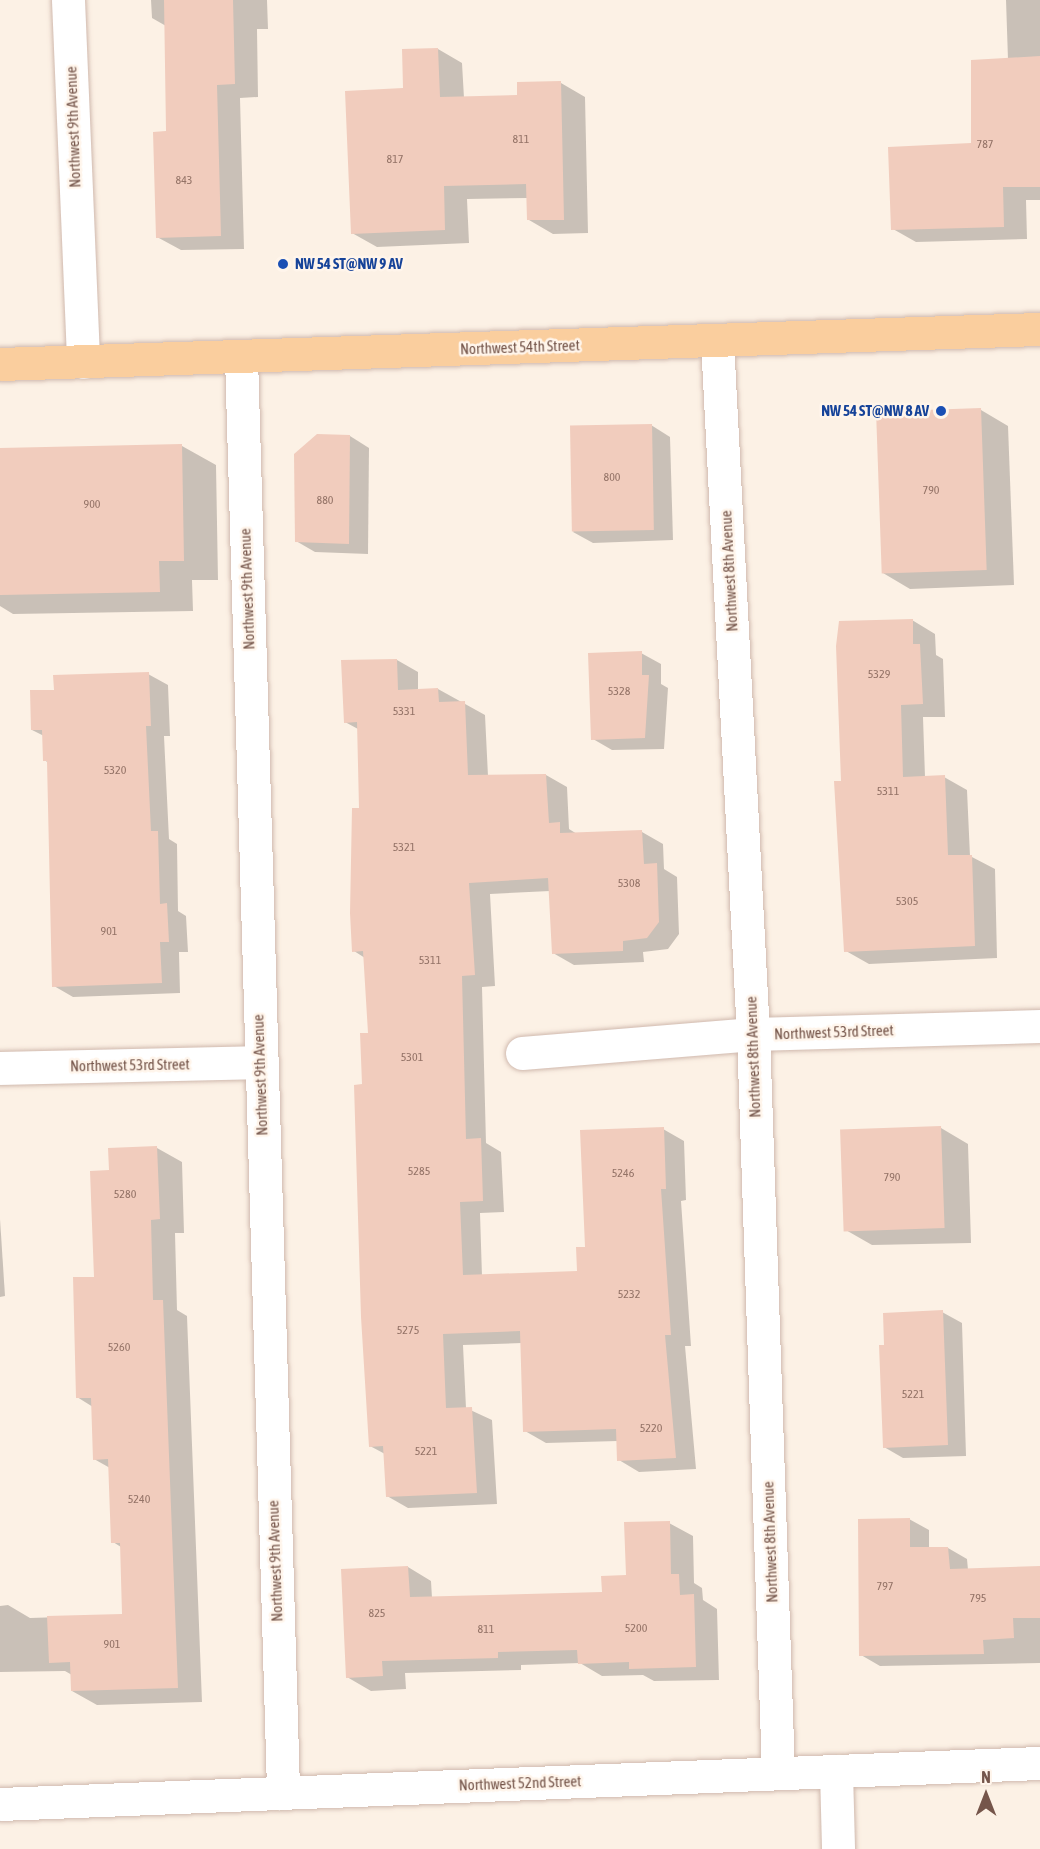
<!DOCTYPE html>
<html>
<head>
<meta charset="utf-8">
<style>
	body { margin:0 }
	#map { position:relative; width:1040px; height:1849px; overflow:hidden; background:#fcf1e5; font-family:"Asap Condensed",sans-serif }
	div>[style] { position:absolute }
	.shadow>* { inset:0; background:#0003 }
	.building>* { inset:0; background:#f1ccbd; transform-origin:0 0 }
	.roads { filter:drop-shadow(0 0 2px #d0b9ae) drop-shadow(0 0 2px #d0b9ae) }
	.minor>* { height:33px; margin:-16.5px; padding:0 16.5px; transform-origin:16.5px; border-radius:16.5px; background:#fff }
	.major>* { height:33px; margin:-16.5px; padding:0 16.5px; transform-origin:16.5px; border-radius:16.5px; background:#face9e }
	.dots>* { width:16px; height:16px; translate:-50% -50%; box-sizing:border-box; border:3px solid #fff5eb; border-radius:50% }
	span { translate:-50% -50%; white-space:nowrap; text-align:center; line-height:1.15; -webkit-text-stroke:5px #fff5eb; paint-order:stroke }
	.number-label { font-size:12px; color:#947367 }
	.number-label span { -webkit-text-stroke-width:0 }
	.street-label { font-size:15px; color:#75554a }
	.transit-label { font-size:15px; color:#164399; font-weight:700 }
	.left { translate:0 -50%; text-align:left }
	.right { translate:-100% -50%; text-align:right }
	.north { position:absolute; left:956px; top:1765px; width:60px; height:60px; -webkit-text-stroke:4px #fff5eb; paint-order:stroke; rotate:0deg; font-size:16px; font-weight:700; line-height:24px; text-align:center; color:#75554a }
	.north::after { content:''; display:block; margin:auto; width:21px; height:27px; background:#75554a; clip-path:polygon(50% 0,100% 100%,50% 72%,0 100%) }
</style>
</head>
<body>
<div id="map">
	<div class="shadow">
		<div style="clip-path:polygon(151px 0,267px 0,268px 29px,257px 29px,258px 97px,240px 98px,244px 249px,181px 250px,157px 237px,168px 133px,166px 26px,152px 18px)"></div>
		<div style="clip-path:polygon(1006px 0,1040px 0,1040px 200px,1026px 200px,1027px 239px,916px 242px,893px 229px,972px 144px,1008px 60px)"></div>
		<div style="clip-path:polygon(438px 49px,462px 63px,464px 98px,519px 97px,561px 83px,585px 97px,588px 233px,553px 234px,529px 220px,528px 198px,467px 199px,469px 243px,377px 247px,352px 233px,405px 90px)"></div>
		<div style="clip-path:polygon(981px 410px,1008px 426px,1014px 585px,910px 589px,883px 573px)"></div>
		<div style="clip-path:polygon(651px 425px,670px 437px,673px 540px,593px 543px,573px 532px)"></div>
		<div style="clip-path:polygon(350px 436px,369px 448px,368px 554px,315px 552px,296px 541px)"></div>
		<div style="clip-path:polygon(182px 446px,216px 465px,218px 580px,192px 580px,193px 611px,13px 614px,0 606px,0 449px)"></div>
		<div style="clip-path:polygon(912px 620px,935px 634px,936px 655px,943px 659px,945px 717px,923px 717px,925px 777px,944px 777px,967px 790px,970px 856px,995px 869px,997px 958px,869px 964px,846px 951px,842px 783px)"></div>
		<div style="clip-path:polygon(641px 653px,661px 664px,661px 684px,668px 688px,664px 749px,612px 750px,593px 739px)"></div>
		<div style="clip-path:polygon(397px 660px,418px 672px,418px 690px,438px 689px,485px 715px,488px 776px,546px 775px,567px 787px,569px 829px,577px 834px,642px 832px,663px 844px,664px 869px,677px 877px,679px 934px,668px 949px,643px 952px,644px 962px,574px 965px,553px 953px,550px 891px,490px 894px,495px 986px,482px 987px,486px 1143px,501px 1152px,504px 1212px,480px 1213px,482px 1276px,579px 1273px,586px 1249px,663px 1129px,684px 1141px,686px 1200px,681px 1201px,691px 1346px,685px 1346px,696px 1469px,639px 1472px,619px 1460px,618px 1441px,546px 1443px,525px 1431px,522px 1343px,463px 1345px,466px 1408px,492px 1420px,497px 1504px,408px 1508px,387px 1496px,385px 1454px,370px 1446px,363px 1085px,370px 1034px,365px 958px,354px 951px,360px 809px,358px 729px,345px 722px)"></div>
		<div style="clip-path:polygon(148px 674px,168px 685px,170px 736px,164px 736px,169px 839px,177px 844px,178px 911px,186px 916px,188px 952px,179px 952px,180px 993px,73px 997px,54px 986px,49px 763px,44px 760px,44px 736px,32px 730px,55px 691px)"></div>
		<div style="clip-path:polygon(941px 1128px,968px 1144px,971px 1243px,872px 1245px,844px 1229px)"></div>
		<div style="clip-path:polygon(157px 1148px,182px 1162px,184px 1233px,175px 1233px,177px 1310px,187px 1316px,202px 1702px,97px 1705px,72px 1691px,72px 1675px,65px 1671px,0 1672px,0 1606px,8px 1605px,30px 1618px,123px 1615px,121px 1547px,113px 1542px,110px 1468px,94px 1459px,93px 1407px,77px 1397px,111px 1172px)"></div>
		<div style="clip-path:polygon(0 1219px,5px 1296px,0 1297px)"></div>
		<div style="clip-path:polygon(942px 1312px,962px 1323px,966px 1456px,903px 1458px,884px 1447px,885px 1346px)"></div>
		<div style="clip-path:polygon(909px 1519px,929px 1530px,929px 1548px,948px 1548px,967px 1559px,968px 1570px,1040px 1567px,1040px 1663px,880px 1666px,861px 1655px)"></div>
		<div style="clip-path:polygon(669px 1523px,693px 1536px,694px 1583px,702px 1588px,703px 1600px,717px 1609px,719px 1680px,654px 1681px,643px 1675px,602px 1676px,580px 1663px,521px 1665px,521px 1670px,405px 1673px,406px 1689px,371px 1691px,347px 1677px,408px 1567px,431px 1581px,432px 1598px,603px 1594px,628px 1577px)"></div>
	</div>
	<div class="building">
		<div style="clip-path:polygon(164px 0,233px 0,235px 84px,217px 85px,221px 236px,156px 238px,153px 132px,166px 131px)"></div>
		<div style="clip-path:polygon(438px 48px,440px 97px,517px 95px,517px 82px,561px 81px,564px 220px,527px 220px,526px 184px,444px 186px,445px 230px,351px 234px,345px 91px,403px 88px,402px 49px)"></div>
		<div style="clip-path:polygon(1040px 56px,1040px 187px,1003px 187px,1004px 227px,891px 230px,888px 147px,971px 143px,971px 60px)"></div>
		<div style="left:981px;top:408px;width:162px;height:105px;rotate:88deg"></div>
		<div style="left:652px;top:424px;width:106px;height:82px;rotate:89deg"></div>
		<div style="clip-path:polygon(317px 434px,350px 435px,349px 544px,295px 542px,294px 454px)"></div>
		<div style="clip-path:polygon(182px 444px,184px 561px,159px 561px,160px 592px,0 595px,0 448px)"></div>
		<div style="clip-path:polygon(913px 619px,913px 644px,920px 644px,923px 704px,901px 705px,903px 777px,945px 775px,948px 855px,972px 855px,975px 946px,844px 952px,834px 781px,841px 781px,836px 646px,839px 621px)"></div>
		<div style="clip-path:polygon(642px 651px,642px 675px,649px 675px,645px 738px,591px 740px,588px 653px)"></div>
		<div style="clip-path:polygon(397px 659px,398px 690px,438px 688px,439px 702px,465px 701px,468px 775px,546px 774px,549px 823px,560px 822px,560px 833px,642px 830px,644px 864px,657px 863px,659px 922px,647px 938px,623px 941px,623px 951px,552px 954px,548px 878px,469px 883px,475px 975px,462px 976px,466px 1139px,481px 1138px,483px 1201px,460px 1202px,463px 1275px,577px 1271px,576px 1247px,585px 1247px,580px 1130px,664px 1127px,666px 1189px,661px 1189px,671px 1335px,665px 1335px,676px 1458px,617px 1461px,616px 1429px,523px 1432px,520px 1331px,443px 1334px,446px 1408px,472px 1407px,477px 1493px,386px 1497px,383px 1446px,369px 1447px,361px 1317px,354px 1085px,362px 1084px,360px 1033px,368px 1033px,363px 951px,352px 952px,350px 913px,352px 808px,359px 808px,357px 722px,344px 723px,341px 660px)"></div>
		<div style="clip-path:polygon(149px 672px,151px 726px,146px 726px,151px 831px,158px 831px,160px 904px,167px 903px,169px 942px,160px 942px,162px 983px,52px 987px,47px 761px,43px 761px,42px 730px,31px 730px,30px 690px,54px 690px,53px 675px)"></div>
		<div style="left:941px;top:1126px;width:102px;height:101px;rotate:88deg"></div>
		<div style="clip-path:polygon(157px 1146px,160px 1219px,151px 1220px,153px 1300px,163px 1300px,178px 1688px,71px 1691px,70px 1662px,49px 1663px,47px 1616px,122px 1614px,120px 1543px,111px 1543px,108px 1459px,93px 1460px,91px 1398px,76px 1398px,73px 1277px,94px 1277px,90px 1171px,109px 1170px,108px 1148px)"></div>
		<div style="clip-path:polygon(943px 1310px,948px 1445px,883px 1448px,879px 1345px,884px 1345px,883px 1313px)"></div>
		<div style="clip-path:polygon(910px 1518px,910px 1547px,948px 1547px,950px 1569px,1040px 1566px,1040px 1618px,1013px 1618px,1014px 1638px,983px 1640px,984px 1654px,859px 1656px,858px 1519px)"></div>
		<div style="clip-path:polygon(670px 1521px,671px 1574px,679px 1574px,680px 1595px,694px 1594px,696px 1667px,629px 1669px,629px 1662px,578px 1664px,577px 1650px,498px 1652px,498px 1658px,382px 1661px,383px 1676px,346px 1678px,341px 1569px,408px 1566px,410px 1597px,602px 1592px,601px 1576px,626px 1575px,624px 1522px)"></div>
	</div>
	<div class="roads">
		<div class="minor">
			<div style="left:68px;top:0;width:362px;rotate:87.6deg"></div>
			<div style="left:717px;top:341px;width:694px;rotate:87.03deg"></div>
			<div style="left:753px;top:1034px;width:739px;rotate:88.06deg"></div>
			<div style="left:241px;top:357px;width:1437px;rotate:88.32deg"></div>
			<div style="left:522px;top:1053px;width:232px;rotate:-4.7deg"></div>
			<div style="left:753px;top:1034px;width:287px;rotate:-1.6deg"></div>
			<div style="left:0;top:1068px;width:260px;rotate:-1.3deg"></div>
			<div style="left:836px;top:1771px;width:78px;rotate:88.5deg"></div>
			<div style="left:0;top:1804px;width:1041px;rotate:-2.26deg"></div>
		</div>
		<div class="major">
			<div style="left:0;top:364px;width:1041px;rotate:-1.93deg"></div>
		</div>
	</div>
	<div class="dots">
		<div style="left:283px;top:264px;background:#1a4fb4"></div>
		<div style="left:941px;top:411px;background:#1a4fb4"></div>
	</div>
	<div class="number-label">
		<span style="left:521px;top:140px">811</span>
		<span style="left:985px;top:145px">787</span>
		<span style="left:395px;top:160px">817</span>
		<span style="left:184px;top:181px">843</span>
		<span style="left:612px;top:478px">800</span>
		<span style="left:931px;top:491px">790</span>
		<span style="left:325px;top:501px">880</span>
		<span style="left:92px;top:505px">900</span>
		<span style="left:879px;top:675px">5329</span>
		<span style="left:619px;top:692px">5328</span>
		<span style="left:404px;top:712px">5331</span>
		<span style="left:115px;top:771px">5320</span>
		<span style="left:888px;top:792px">5311</span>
		<span style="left:404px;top:848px">5321</span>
		<span style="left:629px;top:884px">5308</span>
		<span style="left:907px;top:902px">5305</span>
		<span style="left:109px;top:932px">901</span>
		<span style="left:430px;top:961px">5311</span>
		<span style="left:412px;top:1058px">5301</span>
		<span style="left:419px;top:1172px">5285</span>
		<span style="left:623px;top:1174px">5246</span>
		<span style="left:892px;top:1178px">790</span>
		<span style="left:125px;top:1195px">5280</span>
		<span style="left:629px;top:1295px">5232</span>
		<span style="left:408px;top:1331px">5275</span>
		<span style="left:119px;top:1348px">5260</span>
		<span style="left:913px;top:1395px">5221</span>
		<span style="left:651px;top:1429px">5220</span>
		<span style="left:426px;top:1452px">5221</span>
		<span style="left:139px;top:1500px">5240</span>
		<span style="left:885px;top:1587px">797</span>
		<span style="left:978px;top:1599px">795</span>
		<span style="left:377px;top:1614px">825</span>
		<span style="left:636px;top:1629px">5200</span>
		<span style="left:486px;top:1630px">811</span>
		<span style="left:112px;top:1645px">901</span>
	</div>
	<div class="street-label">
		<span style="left:73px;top:127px;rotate:-92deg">Northwest 9th Avenue</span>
		<span style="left:520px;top:347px;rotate:-2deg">Northwest 54th Street</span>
		<span style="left:729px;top:571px;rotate:-93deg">Northwest 8th Avenue</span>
		<span style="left:247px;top:589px;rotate:-92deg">Northwest 9th Avenue</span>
		<span style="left:834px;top:1032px;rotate:-2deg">Northwest 53rd Street</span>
		<span style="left:753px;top:1057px;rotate:-92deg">Northwest 8th Avenue</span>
		<span style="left:130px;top:1065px;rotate:-1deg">Northwest 53rd Street</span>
		<span style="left:260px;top:1075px;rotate:-92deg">Northwest 9th Avenue</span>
		<span style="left:770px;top:1542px;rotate:-92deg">Northwest 8th Avenue</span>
		<span style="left:275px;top:1561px;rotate:-92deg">Northwest 9th Avenue</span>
		<span style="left:520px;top:1783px;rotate:-2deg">Northwest 52nd Street</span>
	</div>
	<div class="transit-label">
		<span class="left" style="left:295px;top:264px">NW 54 ST@NW 9 AV</span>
		<span class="right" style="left:929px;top:411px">NW 54 ST@NW 8 AV</span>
	</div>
	<div class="north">N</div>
</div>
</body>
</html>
